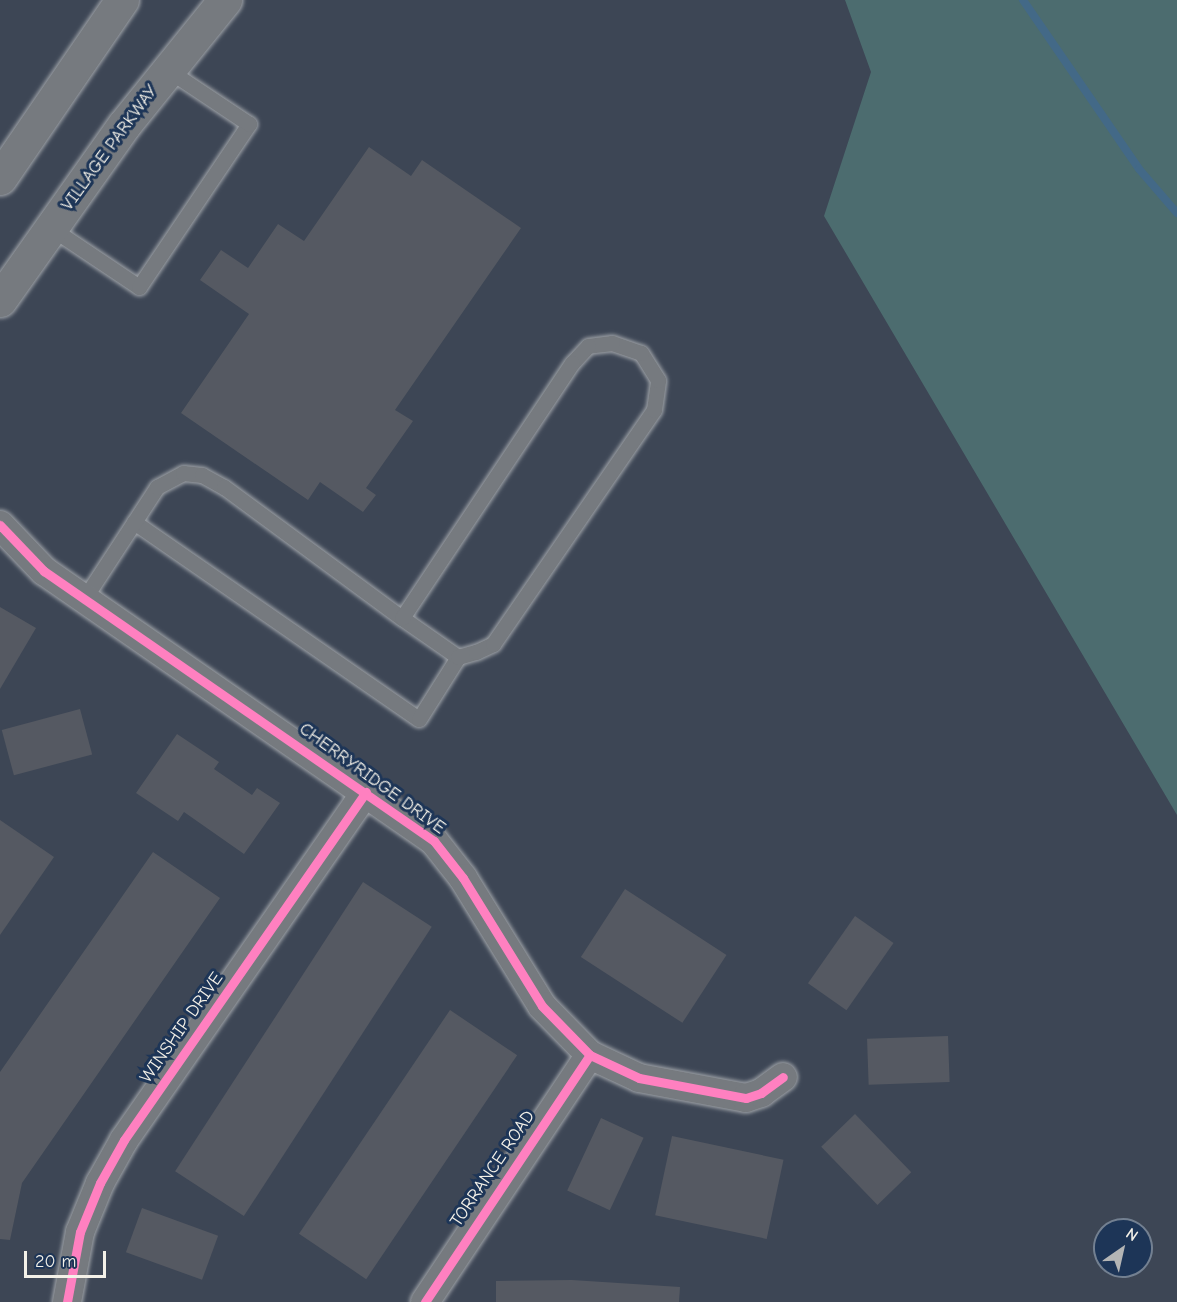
<!DOCTYPE html>
<html>
<head>
<meta charset="utf-8">
<style>
	body { margin:0 }
	#map { position:relative; width:1177px; height:1302px; overflow:hidden; background:#3d4655; font-family:"Comic Neue",sans-serif }
	div>[style] { position:absolute }
	.green>* { inset:0; background:#4c6c6f }
	.stream>* { height:8px; margin:-4px; padding:0 4px; transform-origin:4px; border-radius:4px; background:#436987 }
	.building>* { inset:0; background:#555962; transform-origin:0 0 }
	.roads { filter:drop-shadow(0 0 2px #9fa3a8) drop-shadow(0 0 2px #9fa3a8) }
	.service>* { height:15px; margin:-7.5px; padding:0 7.5px; transform-origin:7.5px; border-radius:7.5px; background:#767a7f }
	.minor>* { height:28px; margin:-14px; padding:0 14px; transform-origin:14px; border-radius:14px; background:#767a7f }
	.secondary>* { height:33px; margin:-16.5px; padding:0 16.5px; transform-origin:16.5px; border-radius:16.5px; background:#767a7f }
	.cycleway>* { height:9px; margin:-4.5px; padding:0 4.5px; transform-origin:4.5px; border-radius:4.5px; background:#ff80c0 }
	span { translate:-50% -50%; white-space:nowrap; text-align:center; line-height:1.15; -webkit-text-stroke:6px #1d3557; paint-order:stroke }
	.street-label { font-size:18px; color:#f4f1e8 }
	.north { position:absolute; left:1093px; top:1218px; width:60px; height:60px; box-sizing:border-box; background:#1d3557; border:2px solid #738091; border-radius:50%; rotate:34deg; font-size:16px; font-weight:700; line-height:24px; text-align:center; color:#f4f1e8 }
	.north::after { content:''; display:block; margin:auto; width:21px; height:27px; background:#b4b5b5; clip-path:polygon(50% 0,100% 100%,50% 72%,0 100%) }
	.scale { position:absolute; left:24px; top:1251px; width:82px; height:27px; box-sizing:border-box; border:3px solid #f4f1e8; border-top:0; padding-left:8px; font-size:18px; line-height:21px; white-space:nowrap; color:#f4f1e8; -webkit-text-stroke:4px #1d3557; paint-order:stroke }
</style>
</head>
<body>
<div id="map">
	<div class="green">
		<div style="clip-path:polygon(845px 0,1177px 0,1177px 815px,824px 216px,871px 72px)"></div>
	</div>
	<div class="stream">
		<div style="left:1023px;top:0;width:205px;rotate:55.5deg"></div>
		<div style="left:1139px;top:169px;width:58px;rotate:49.2deg"></div>
	</div>
	<div class="building">
		<div style="clip-path:polygon(369px 147px,411px 176px,422px 160px,521px 228px,395px 410px,413px 421px,366px 488px,376px 495px,363px 512px,320px 482px,308px 500px,181px 413px,249px 314px,200px 280px,221px 250px,248px 268px,278px 224px,304px 241px)"></div>
		<div style="clip-path:polygon(0 607px,36px 628px,0 689px)"></div>
		<div style="left:80px;top:709px;width:47px;height:81px;rotate:75deg"></div>
		<div style="clip-path:polygon(177px 734px,219px 762px,214px 769px,252px 795px,257px 788px,280px 803px,244px 854px,184px 812px,178px 821px,136px 793px)"></div>
		<div style="clip-path:polygon(0 820px,54px 857px,0 935px)"></div>
		<div style="clip-path:polygon(153px 852px,220px 898px,22px 1183px,10px 1240px,0 1239px,0 1072px)"></div>
		<div style="left:363px;top:882px;width:82px;height:345px;rotate:33deg"></div>
		<div style="left:625px;top:889px;width:121px;height:81px;rotate:33deg"></div>
		<div style="left:855px;top:916px;width:47px;height:82px;rotate:35deg"></div>
		<div style="left:450px;top:1010px;width:81px;height:270px;rotate:34deg"></div>
		<div style="left:948px;top:1036px;width:46px;height:81px;rotate:88deg"></div>
		<div style="left:855px;top:1114px;width:81px;height:47px;rotate:46deg"></div>
		<div style="left:601px;top:1118px;width:47px;height:80px;rotate:25deg"></div>
		<div style="left:672px;top:1136px;width:114px;height:81px;rotate:12deg"></div>
		<div style="left:142px;top:1208px;width:81px;height:47px;rotate:20deg"></div>
		<div style="clip-path:polygon(572px 1280px,680px 1287px,679px 1302px,496px 1302px,496px 1281px)"></div>
	</div>
	<div class="roads">
		<div class="service">
			<div style="left:51px;top:228px;width:106px;rotate:33.8deg"></div>
			<div style="left:139px;top:287px;width:197px;rotate:-56deg"></div>
			<div style="left:249px;top:124px;width:97px;rotate:-146.3deg"></div>
			<div style="left:134px;top:522px;width:346px;rotate:34.7deg"></div>
			<div style="left:419px;top:719px;width:73px;rotate:-57.8deg"></div>
			<div style="left:84px;top:599px;width:134px;rotate:-56.9deg"></div>
			<div style="left:157px;top:487px;width:30px;rotate:-28deg"></div>
			<div style="left:183px;top:473px;width:19px;rotate:6deg"></div>
			<div style="left:202px;top:475px;width:25px;rotate:29deg"></div>
			<div style="left:224px;top:487px;width:221px;rotate:36.4deg"></div>
			<div style="left:402px;top:618px;width:68px;rotate:34.9deg"></div>
			<div style="left:458px;top:657px;width:19px;rotate:-16deg"></div>
			<div style="left:476px;top:652px;width:19px;rotate:-25deg"></div>
			<div style="left:493px;top:644px;width:284px;rotate:-55.5deg"></div>
			<div style="left:654px;top:410px;width:30px;rotate:-82deg"></div>
			<div style="left:658px;top:380px;width:32px;rotate:-122deg"></div>
			<div style="left:641px;top:353px;width:31px;rotate:-161deg"></div>
			<div style="left:612px;top:343px;width:24px;rotate:173deg"></div>
			<div style="left:588px;top:346px;width:23px;rotate:133deg"></div>
			<div style="left:572px;top:363px;width:306px;rotate:123.7deg"></div>
		</div>
		<div class="minor">
			<div style="left:0;top:525px;width:64px;rotate:46.3deg"></div>
			<div style="left:44px;top:571px;width:474px;rotate:34.7deg"></div>
			<div style="left:434px;top:841px;width:47px;rotate:51.9deg"></div>
			<div style="left:463px;top:878px;width:150px;rotate:58.3deg"></div>
			<div style="left:542px;top:1006px;width:69px;rotate:45.6deg"></div>
			<div style="left:590px;top:1055px;width:54px;rotate:25.1deg"></div>
			<div style="left:639px;top:1078px;width:109px;rotate:10.6deg"></div>
			<div style="left:746px;top:1098px;width:16px;rotate:-18deg"></div>
			<div style="left:761px;top:1093px;width:27px;rotate:-36deg"></div>
			<div style="left:67px;top:1302px;width:71px;rotate:-79.5deg"></div>
			<div style="left:80px;top:1232px;width:53px;rotate:-67.8deg"></div>
			<div style="left:100px;top:1183px;width:49px;rotate:-60.8deg"></div>
			<div style="left:124px;top:1140px;width:424px;rotate:-55.2deg"></div>
			<div style="left:425px;top:1302px;width:297px;rotate:-56.3deg"></div>
		</div>
		<div class="secondary">
			<div style="left:0;top:178px;width:216px;rotate:-55.6deg"></div>
			<div style="left:0;top:300px;width:214px;rotate:-54.7deg"></div>
			<div style="left:124px;top:125px;width:161px;rotate:-51.1deg"></div>
		</div>
	</div>
	<div class="cycleway">
		<div style="left:0;top:525px;width:64px;rotate:46.3deg"></div>
		<div style="left:44px;top:571px;width:474px;rotate:34.7deg"></div>
		<div style="left:434px;top:841px;width:47px;rotate:51.9deg"></div>
		<div style="left:463px;top:878px;width:150px;rotate:58.3deg"></div>
		<div style="left:542px;top:1006px;width:69px;rotate:45.6deg"></div>
		<div style="left:590px;top:1055px;width:54px;rotate:25.1deg"></div>
		<div style="left:639px;top:1078px;width:109px;rotate:10.6deg"></div>
		<div style="left:746px;top:1098px;width:16px;rotate:-18deg"></div>
		<div style="left:761px;top:1093px;width:27px;rotate:-36deg"></div>
		<div style="left:67px;top:1302px;width:71px;rotate:-79.5deg"></div>
		<div style="left:80px;top:1232px;width:53px;rotate:-67.8deg"></div>
		<div style="left:100px;top:1183px;width:49px;rotate:-60.8deg"></div>
		<div style="left:124px;top:1140px;width:424px;rotate:-55.2deg"></div>
		<div style="left:425px;top:1302px;width:297px;rotate:-56.3deg"></div>
	</div>
	<div class="street-label">
		<span style="left:110px;top:148px;rotate:-54deg">VILLAGE PARKWAY</span>
		<span style="left:372px;top:779px;rotate:36deg">CHERRYRIDGE DRIVE</span>
		<span style="left:182px;top:1028px;rotate:-55deg">WINSHIP DRIVE</span>
		<span style="left:493px;top:1169px;rotate:-56deg">TORRANCE ROAD</span>
	</div>
	<div class="north">N</div>
	<div class="scale">20 m</div>
</div>
</body>
</html>
